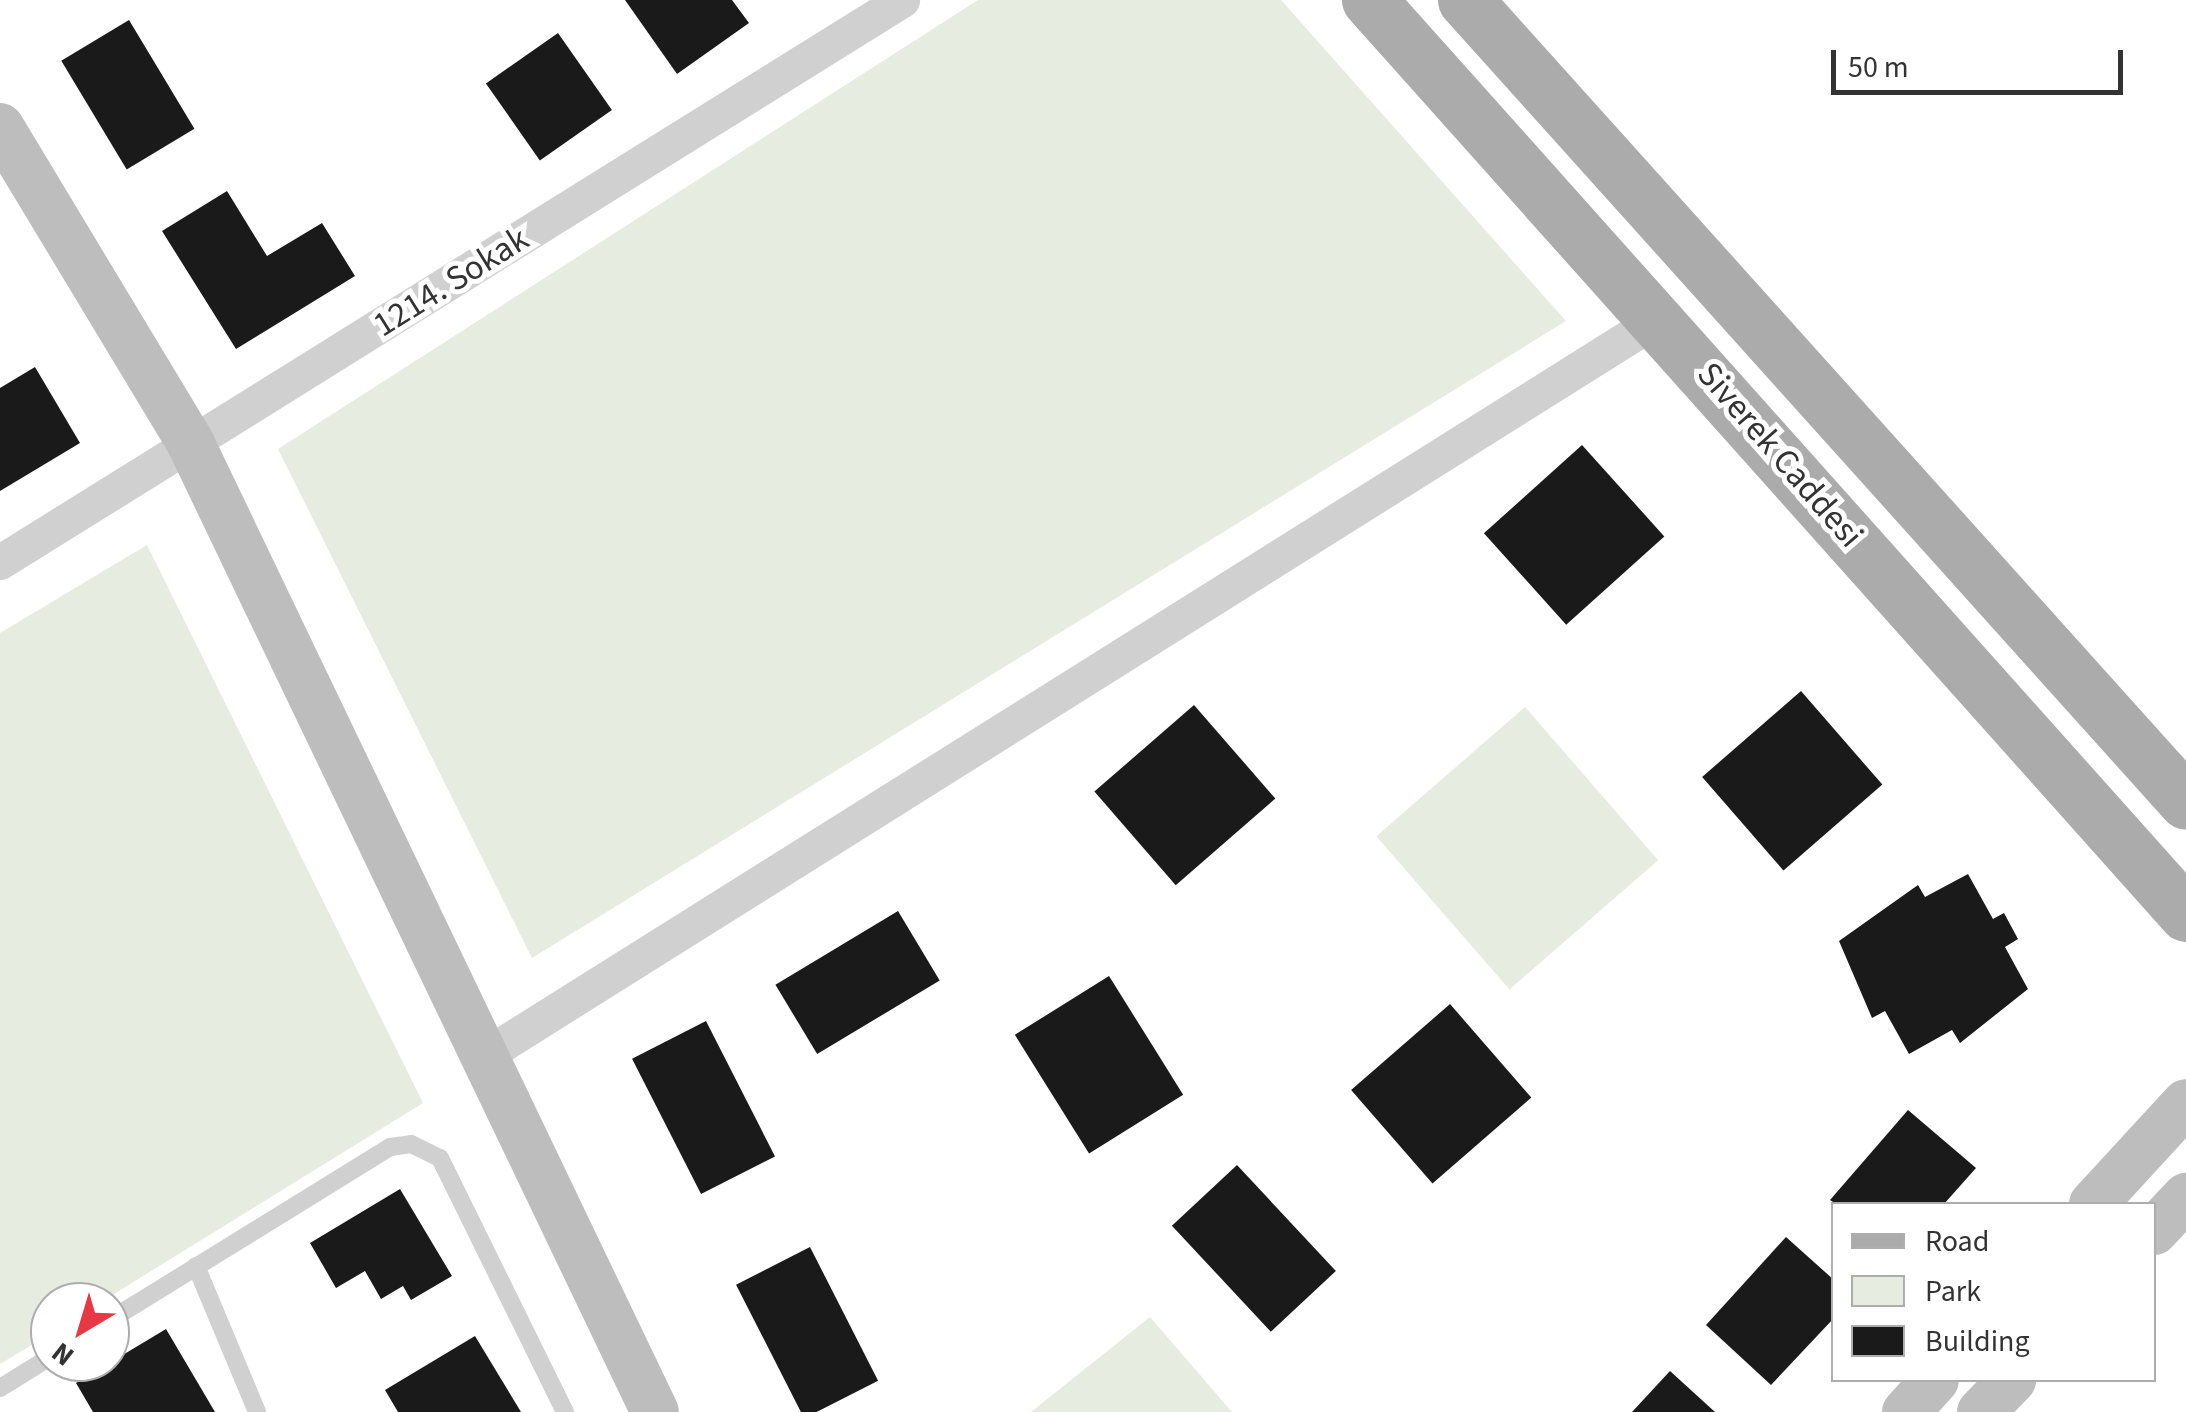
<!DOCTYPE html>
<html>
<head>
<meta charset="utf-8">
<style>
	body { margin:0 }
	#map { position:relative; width:2186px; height:1412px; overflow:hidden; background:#fff; font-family:"Source Sans 3",sans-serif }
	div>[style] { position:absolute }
	.green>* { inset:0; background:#e6ecdf; transform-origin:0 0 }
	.building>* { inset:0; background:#1a1a1a; transform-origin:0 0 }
	.lane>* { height:18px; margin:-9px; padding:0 9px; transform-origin:9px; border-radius:9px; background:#d0d0d0 }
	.street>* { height:35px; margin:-17.5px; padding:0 17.5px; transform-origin:17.5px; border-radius:17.5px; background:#d0d0d0 }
	.secondary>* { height:48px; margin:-24px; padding:0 24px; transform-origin:24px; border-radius:24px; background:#bdbdbd }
	.primary>* { height:55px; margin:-27.5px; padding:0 27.5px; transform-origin:27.5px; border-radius:27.5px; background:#ababab }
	span { translate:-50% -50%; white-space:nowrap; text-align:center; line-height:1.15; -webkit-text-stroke:10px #fff; paint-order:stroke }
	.street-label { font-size:35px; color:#333 }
	.legend { position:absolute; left:1831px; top:1202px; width:325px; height:180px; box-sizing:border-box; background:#fff; border:2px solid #adadad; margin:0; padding:12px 18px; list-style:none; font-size:30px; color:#333 }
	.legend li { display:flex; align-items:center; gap:20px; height:50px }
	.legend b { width:50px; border:2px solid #adadad }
	.north { position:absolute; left:30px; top:1282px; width:100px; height:100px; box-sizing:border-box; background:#fff; border:2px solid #adadad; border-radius:50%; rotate:218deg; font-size:28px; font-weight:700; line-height:40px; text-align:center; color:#333 }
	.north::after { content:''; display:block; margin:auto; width:35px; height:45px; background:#e63946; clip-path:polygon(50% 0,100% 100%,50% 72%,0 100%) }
	.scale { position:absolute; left:1831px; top:50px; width:292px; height:45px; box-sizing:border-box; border:5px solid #333; border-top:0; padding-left:12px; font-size:30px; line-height:35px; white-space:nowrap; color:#333; -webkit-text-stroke:8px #fff; paint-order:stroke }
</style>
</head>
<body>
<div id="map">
	<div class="green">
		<div style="clip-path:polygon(978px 0,1281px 0,1566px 321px,532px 958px,278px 449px)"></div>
		<div style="clip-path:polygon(147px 545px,423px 1103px,101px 1302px,50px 1302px,50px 1334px,0 1364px,0 633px)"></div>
		<div style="left:1525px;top:707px;width:203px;height:197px;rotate:49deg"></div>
		<div style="clip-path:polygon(1150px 1317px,1232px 1412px,1031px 1412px)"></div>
	</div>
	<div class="building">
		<div style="clip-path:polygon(625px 0,732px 0,749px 23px,677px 74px)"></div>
		<div style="left:129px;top:20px;width:127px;height:79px;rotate:59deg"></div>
		<div style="left:558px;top:33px;width:94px;height:88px;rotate:55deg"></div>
		<div style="clip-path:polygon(227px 191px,267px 256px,322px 223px,355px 276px,236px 349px,162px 231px)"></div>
		<div style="clip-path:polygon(35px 367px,80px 443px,0 491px,0 388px)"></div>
		<div style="left:1582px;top:445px;width:123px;height:132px;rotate:48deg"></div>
		<div style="left:1801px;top:691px;width:124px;height:131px;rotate:49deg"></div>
		<div style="left:1194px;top:705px;width:124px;height:132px;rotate:49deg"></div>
		<div style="clip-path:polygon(1968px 874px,1993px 919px,2004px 913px,2018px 939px,2005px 947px,2028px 989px,1960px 1043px,1952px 1030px,1909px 1054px,1885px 1011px,1872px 1018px,1839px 941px,1918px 885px,1925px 897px)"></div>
		<div style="left:898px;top:911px;width:81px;height:143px;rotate:59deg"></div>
		<div style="left:1109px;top:976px;width:140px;height:111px;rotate:58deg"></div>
		<div style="left:1450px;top:1004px;width:124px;height:131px;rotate:49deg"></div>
		<div style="left:706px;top:1021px;width:152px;height:83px;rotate:63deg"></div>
		<div style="clip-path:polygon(1908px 1110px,1976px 1168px,1944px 1204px,1836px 1204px,1830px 1200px)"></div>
		<div style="left:1237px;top:1165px;width:145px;height:89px;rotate:47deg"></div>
		<div style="clip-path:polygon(400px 1189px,452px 1276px,411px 1300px,403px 1286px,381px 1299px,365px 1271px,336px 1288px,310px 1243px)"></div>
		<div style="clip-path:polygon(1786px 1237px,1834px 1280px,1834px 1318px,1771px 1385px,1706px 1325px)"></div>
		<div style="left:810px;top:1247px;width:150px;height:83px;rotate:63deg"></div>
		<div style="clip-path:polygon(166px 1329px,215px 1412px,93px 1412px,76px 1383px)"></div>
		<div style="clip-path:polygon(475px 1336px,521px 1412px,398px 1412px,385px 1390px)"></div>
		<div style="clip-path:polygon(1670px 1371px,1715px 1412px,1632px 1412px)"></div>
	</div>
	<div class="lane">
		<div style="left:196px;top:1266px;width:158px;rotate:67.3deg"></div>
		<div style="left:110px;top:1320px;width:329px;rotate:-31.7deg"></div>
		<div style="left:390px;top:1147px;width:21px;rotate:-8deg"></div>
		<div style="left:411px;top:1144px;width:32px;rotate:26deg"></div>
		<div style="left:440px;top:1158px;width:283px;rotate:63.8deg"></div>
		<div style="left:0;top:1388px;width:59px;rotate:-31.8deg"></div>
	</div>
	<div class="street">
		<div style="left:0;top:562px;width:1063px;rotate:-31.93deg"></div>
		<div style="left:482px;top:1057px;width:1390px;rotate:-32.12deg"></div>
	</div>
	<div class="secondary">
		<div style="left:0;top:127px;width:370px;rotate:58.9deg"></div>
		<div style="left:191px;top:444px;width:1073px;rotate:64.39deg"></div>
		<div style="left:2093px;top:1204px;width:137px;rotate:-47.4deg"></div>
		<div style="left:2154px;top:1231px;width:47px;rotate:-46.7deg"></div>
		<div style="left:1906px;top:1412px;width:43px;rotate:-47.8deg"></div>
		<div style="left:1981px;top:1412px;width:45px;rotate:-45.9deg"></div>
	</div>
	<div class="primary">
		<div style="left:1369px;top:0;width:1226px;rotate:48.21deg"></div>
		<div style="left:1465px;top:0;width:1078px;rotate:48.04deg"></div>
	</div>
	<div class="street-label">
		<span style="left:451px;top:282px;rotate:-32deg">1214. Sokak</span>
		<span style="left:1780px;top:455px;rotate:49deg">Siverek Caddesi</span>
	</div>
	<ul class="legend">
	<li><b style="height:12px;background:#ababab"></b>Road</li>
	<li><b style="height:28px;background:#e6ecdf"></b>Park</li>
	<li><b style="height:28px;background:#1a1a1a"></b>Building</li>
	</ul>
	<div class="north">N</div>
	<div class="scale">50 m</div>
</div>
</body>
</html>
